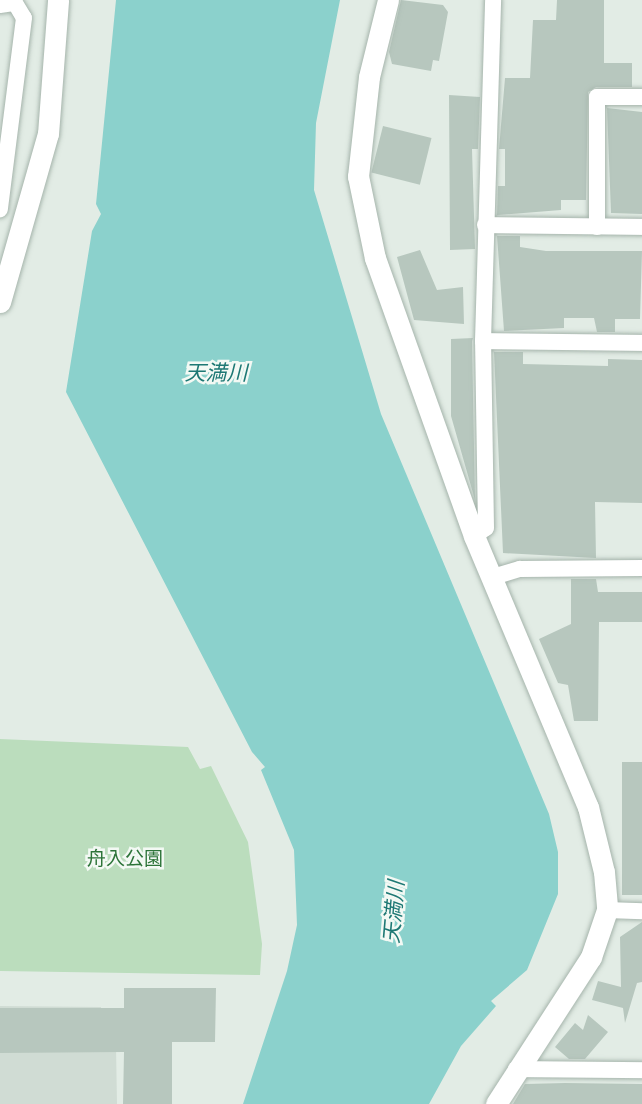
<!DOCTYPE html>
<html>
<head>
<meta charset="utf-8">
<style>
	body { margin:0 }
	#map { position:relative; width:642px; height:1104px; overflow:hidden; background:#e2ece5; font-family:Manrope,"Noto Sans JP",sans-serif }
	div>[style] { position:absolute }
	.built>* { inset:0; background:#d0dcd4 }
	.green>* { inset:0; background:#bbddbd }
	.water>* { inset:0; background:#8bd1cc }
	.building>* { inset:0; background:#b7c7be; transform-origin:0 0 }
	.roads { filter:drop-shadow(0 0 2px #a5b4ab) drop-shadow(0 0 2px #a5b4ab) }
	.street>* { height:16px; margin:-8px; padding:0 8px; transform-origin:8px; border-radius:8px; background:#fff }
	.secondary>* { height:21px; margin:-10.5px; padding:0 10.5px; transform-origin:10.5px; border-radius:10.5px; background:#fff }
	span { translate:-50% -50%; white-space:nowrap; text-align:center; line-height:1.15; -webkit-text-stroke:5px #f3f9f4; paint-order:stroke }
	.park-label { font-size:19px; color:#2d7439 }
	.water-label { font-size:21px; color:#1d7874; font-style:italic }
</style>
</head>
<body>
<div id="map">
	<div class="built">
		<div style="clip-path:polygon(0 1006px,101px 1007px,101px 1046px,116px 1046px,117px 1104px,0 1104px)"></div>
	</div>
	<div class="green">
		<div style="clip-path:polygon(0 739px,188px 747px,200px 769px,211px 766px,248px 842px,262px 944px,260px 975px,0 971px)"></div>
	</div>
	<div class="water">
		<div style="clip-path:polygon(116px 0,340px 0,316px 123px,314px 190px,381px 414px,549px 814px,558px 852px,558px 894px,527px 970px,491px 1001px,496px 1006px,461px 1046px,429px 1104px,243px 1104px,287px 971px,297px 925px,294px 850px,261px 770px,265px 767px,252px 752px,66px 392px,92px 231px,101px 214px,96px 204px)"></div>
	</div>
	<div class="building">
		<div style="clip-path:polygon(401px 0,443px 5px,448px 12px,439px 61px,433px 60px,431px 71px,392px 64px,389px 52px)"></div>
		<div style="clip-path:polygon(557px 0,604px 0,604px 63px,632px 63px,632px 87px,596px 87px,588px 92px,586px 200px,561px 200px,561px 210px,497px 215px,498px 186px,505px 186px,505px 149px,499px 149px,505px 78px,530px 78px,533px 20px,556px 20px)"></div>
		<div style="clip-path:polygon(449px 95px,480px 97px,478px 149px,472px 149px,475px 249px,450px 250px)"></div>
		<div style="clip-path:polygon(607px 108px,642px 112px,642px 214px,611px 213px)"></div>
		<div style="left:383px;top:126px;width:50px;height:48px;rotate:14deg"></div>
		<div style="clip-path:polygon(497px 236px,520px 236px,520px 247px,546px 251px,642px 251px,640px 319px,615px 319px,615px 332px,597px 332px,594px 318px,564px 318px,564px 328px,504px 331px)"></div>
		<div style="clip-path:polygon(420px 250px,437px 290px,463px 287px,464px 324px,414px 320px,397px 257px)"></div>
		<div style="clip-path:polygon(473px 338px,472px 341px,475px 500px,451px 416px,451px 339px)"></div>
		<div style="clip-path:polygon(494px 352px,523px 352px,523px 364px,608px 366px,608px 359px,642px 360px,642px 503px,595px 502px,596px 558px,503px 553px)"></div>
		<div style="clip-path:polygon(571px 579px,596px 579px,598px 592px,642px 592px,642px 622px,599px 622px,598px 721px,574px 721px,568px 685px,558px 683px,539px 639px,571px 624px)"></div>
		<div style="left:622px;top:762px;width:20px;height:133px"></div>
		<div style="clip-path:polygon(642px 922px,642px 982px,637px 983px,625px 1023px,623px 1008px,592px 1000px,598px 981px,621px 987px,620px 937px)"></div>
		<div style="clip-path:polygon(124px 988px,216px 988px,215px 1042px,172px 1042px,172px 1104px,123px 1104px,124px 1052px,0 1053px,0 1008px,124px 1008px)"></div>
		<div style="clip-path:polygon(588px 1015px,608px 1032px,585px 1059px,569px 1059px,555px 1047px,575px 1023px,583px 1030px)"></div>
		<div style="clip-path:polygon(565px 1083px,642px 1084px,642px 1104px,513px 1104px,525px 1084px)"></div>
	</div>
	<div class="roads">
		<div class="street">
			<div style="left:0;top:5px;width:15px;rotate:-8deg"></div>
			<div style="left:15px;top:3px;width:17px;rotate:59deg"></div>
			<div style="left:24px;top:18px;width:193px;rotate:97.2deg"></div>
			<div style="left:485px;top:225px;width:157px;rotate:0.7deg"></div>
			<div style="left:597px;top:227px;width:130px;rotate:-90deg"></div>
			<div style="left:597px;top:97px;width:45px"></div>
			<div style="left:483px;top:341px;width:159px;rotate:0.7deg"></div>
			<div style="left:474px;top:536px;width:14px;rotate:-34deg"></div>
			<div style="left:486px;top:528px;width:187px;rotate:-90.9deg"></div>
			<div style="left:483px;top:341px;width:341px;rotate:-88.3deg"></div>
			<div style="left:493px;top:577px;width:28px;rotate:-17deg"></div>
			<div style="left:520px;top:569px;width:122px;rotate:-0.5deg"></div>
			<div style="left:607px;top:910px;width:35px;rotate:2deg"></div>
			<div style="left:516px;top:1069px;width:126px;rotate:0.5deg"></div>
		</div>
		<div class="secondary">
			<div style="left:388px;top:0;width:79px;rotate:103.9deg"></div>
			<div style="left:369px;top:77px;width:100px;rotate:96.3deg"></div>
			<div style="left:358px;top:176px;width:84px;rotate:78.3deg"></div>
			<div style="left:375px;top:258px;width:295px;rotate:70.4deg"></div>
			<div style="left:474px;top:536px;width:294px;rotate:67.2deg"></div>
			<div style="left:588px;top:807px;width:67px;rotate:76.2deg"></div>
			<div style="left:604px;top:872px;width:38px;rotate:85deg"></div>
			<div style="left:607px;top:910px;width:50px;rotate:108.8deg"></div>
			<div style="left:591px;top:957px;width:175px;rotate:122.9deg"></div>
			<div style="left:0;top:302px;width:175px;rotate:-74.1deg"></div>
			<div style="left:48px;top:134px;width:134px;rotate:-85.7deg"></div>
		</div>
	</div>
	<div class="park-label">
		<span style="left:125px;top:859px">舟入公園</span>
	</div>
	<div class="water-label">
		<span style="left:216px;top:372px">天満川</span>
		<span style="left:393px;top:912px;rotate:-85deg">天満川</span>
	</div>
</div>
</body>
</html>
